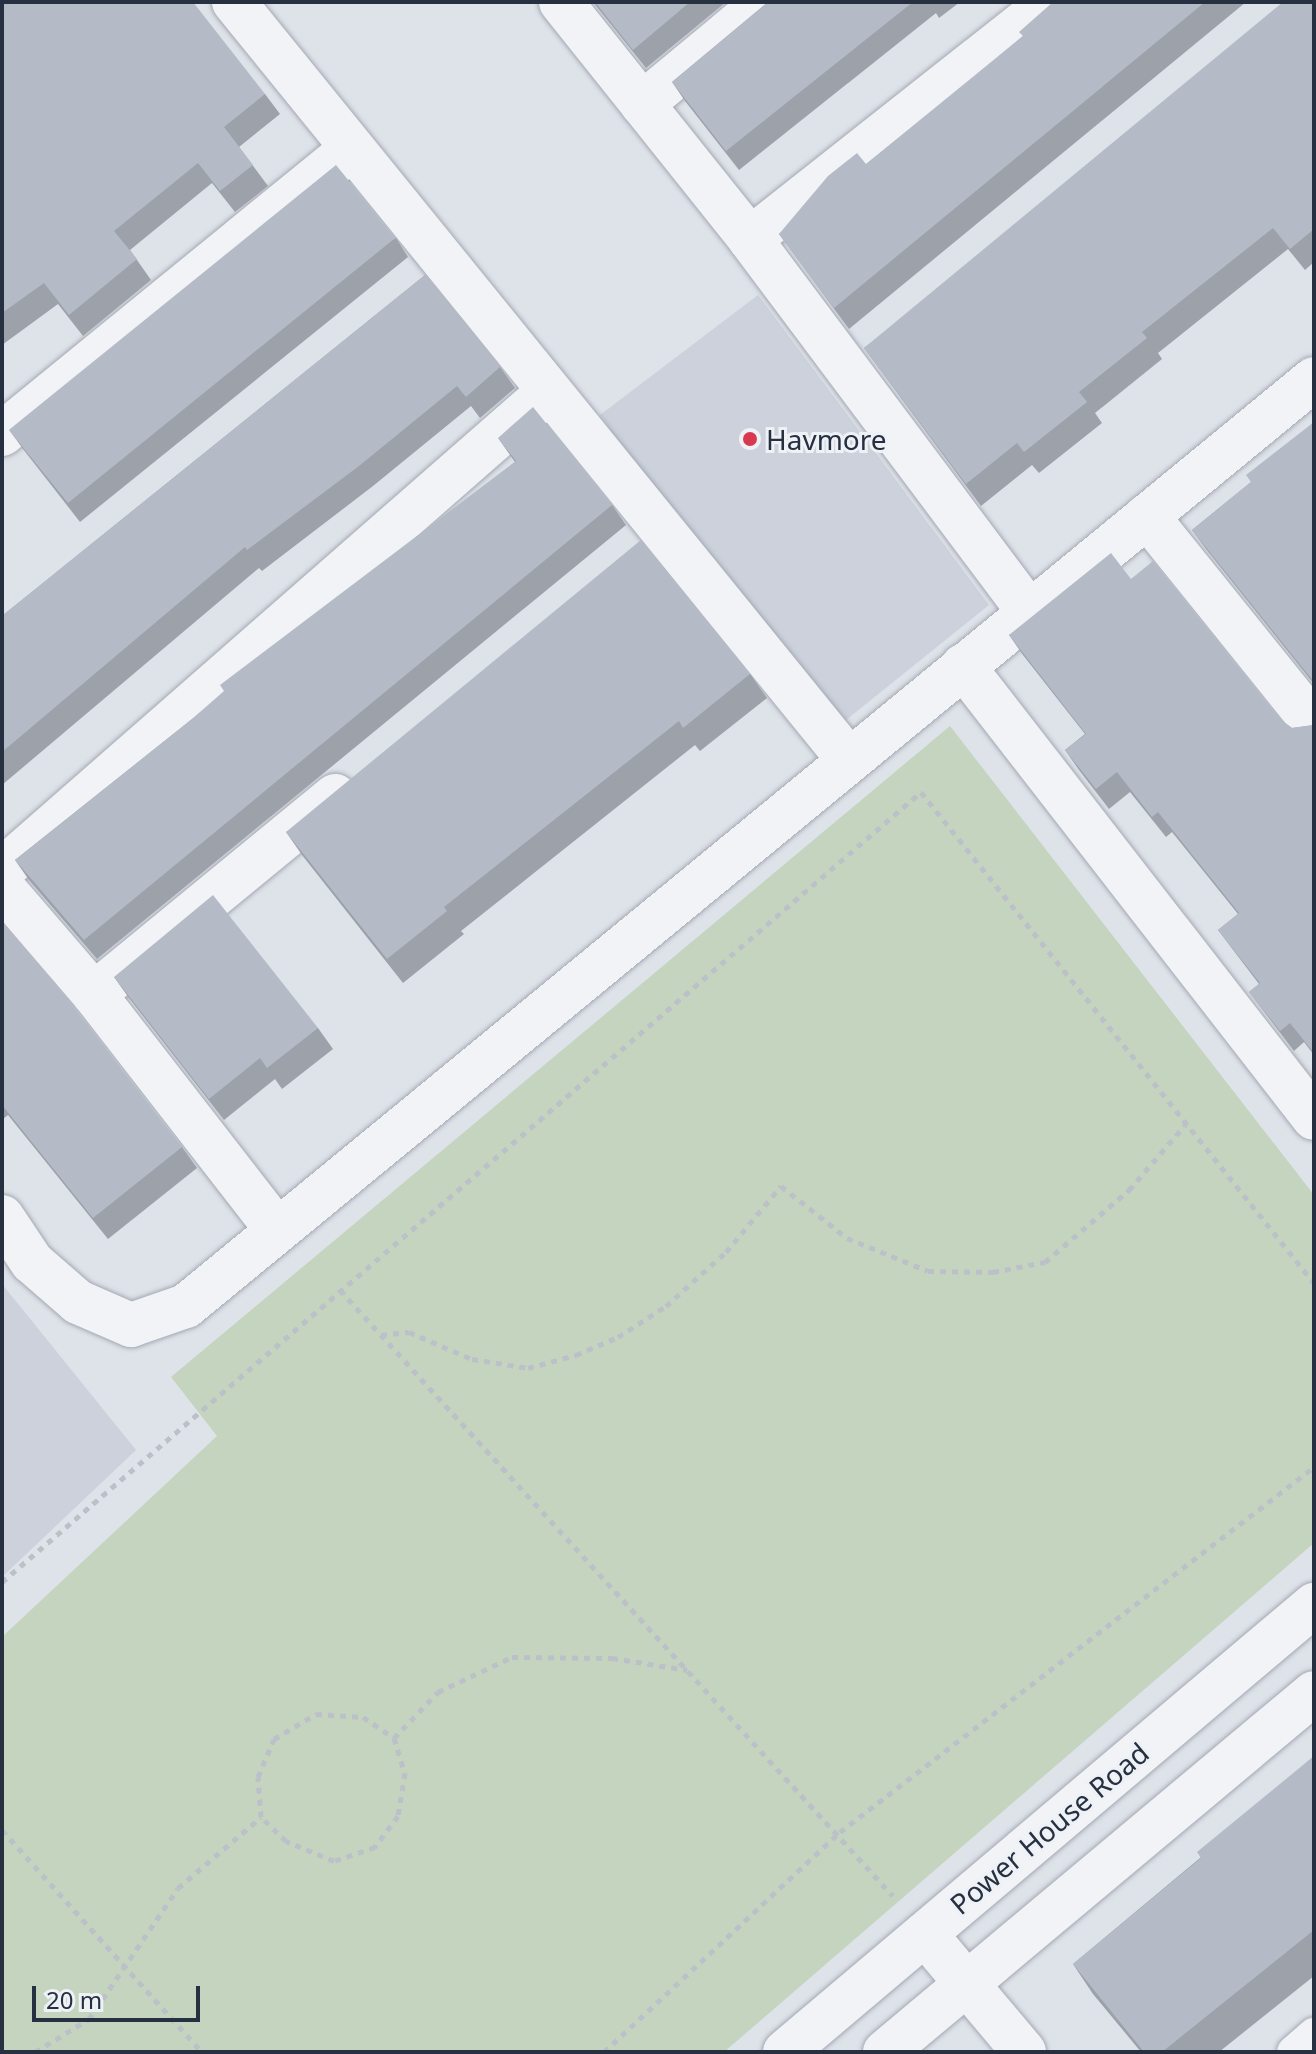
<!DOCTYPE html>
<html>
<head>
<meta charset="utf-8">
<style>
	body { margin:0 }
	#map { position:relative; width:1316px; height:2054px; overflow:hidden; background:#dee2e9; font-family:"Noto Sans",sans-serif }
	div>[style] { position:absolute }
	.built>* { inset:0; background:#ccd1db }
	.green>* { inset:0; background:#c4d4bf }
	.path>* { height:5px; margin-top:-2.5px; transform-origin:0; background:repeating-linear-gradient(90deg,#bcc0c8 0 6px,transparent 0 12px) }
	.roads { filter:drop-shadow(0 0 2px #a3a9b3) drop-shadow(0 0 2px #a3a9b3) }
	.service>* { height:32px; margin:-16px; padding:0 16px; transform-origin:16px; border-radius:16px; background:#f1f3f7 }
	.minor>* { height:44px; margin:-22px; padding:0 22px; transform-origin:22px; border-radius:22px; background:#f1f3f7 }
	.tertiary>* { height:44px; margin:-22px; padding:0 22px; transform-origin:22px; border-radius:22px; background:#f1f3f7 }
	.wall>* { inset:0; background:#9ca1aa }
	.building>* { inset:0; background:#b5bbc6; transform-origin:0 0 }
	.dots>* { width:22px; height:22px; translate:-50% -50%; box-sizing:border-box; border:4px solid #eef1f6; border-radius:50% }
	span { translate:-50% -50%; white-space:nowrap; text-align:center; line-height:1.15; -webkit-text-stroke:6px #eef1f6; paint-order:stroke }
	.poi-label { font-size:28px; color:#263041 }
	.left { translate:0 -50%; text-align:left }
	.street-label { font-size:28px; color:#263041 }
	.frame { position:absolute; inset:0; border:4px solid #263041; pointer-events:none }
	.scale { position:absolute; left:32px; top:1986px; width:168px; height:36px; box-sizing:border-box; border:4px solid #263041; border-top:0; padding-left:10px; font-size:24px; line-height:28px; white-space:nowrap; color:#263041; -webkit-text-stroke:6px #eef1f6; paint-order:stroke }
</style>
</head>
<body>
<div id="map">
	<div class="built">
		<div style="clip-path:polygon(758px 295px,989px 605px,846px 720px,801px 695px,600px 415px)"></div>
		<div style="clip-path:polygon(2px 1284px,136px 1450px,2px 1577px)"></div>
	</div>
	<div class="green">
		<div style="clip-path:polygon(950px 726px,1314px 1195px,1314px 1543px,724px 2052px,2px 2052px,2px 1637px,217px 1436px,171px 1377px)"></div>
	</div>
	<div class="path">
		<div style="left:340px;top:1290px;width:820px;rotate:47.62deg"></div>
		<div style="left:381px;top:1335px;width:28px;rotate:-6deg"></div>
		<div style="left:409px;top:1332px;width:69px;rotate:23.2deg"></div>
		<div style="left:472px;top:1359px;width:57px;rotate:9.1deg"></div>
		<div style="left:528px;top:1368px;width:50px;rotate:-15.2deg"></div>
		<div style="left:576px;top:1355px;width:46px;rotate:-23.2deg"></div>
		<div style="left:618px;top:1337px;width:57px;rotate:-32.9deg"></div>
		<div style="left:666px;top:1306px;width:81px;rotate:-42deg"></div>
		<div style="left:726px;top:1252px;width:86px;rotate:-50.2deg"></div>
		<div style="left:781px;top:1186px;width:84px;rotate:38.2deg"></div>
		<div style="left:847px;top:1238px;width:87px;rotate:22.2deg"></div>
		<div style="left:928px;top:1271px;width:65px;rotate:0.9deg"></div>
		<div style="left:993px;top:1272px;width:53px;rotate:-10.9deg"></div>
		<div style="left:1045px;top:1262px;width:111px;rotate:-40.6deg"></div>
		<div style="left:1129px;top:1190px;width:87px;rotate:-49.2deg"></div>
		<div style="left:2px;top:1582px;width:1212px;rotate:-40.68deg"></div>
		<div style="left:921px;top:792px;width:629px;rotate:51.33deg"></div>
		<div style="left:394px;top:1738px;width:64px;rotate:-46.3deg"></div>
		<div style="left:438px;top:1692px;width:82px;rotate:-25.3deg"></div>
		<div style="left:512px;top:1657px;width:100px;rotate:0.6deg"></div>
		<div style="left:612px;top:1658px;width:76px;rotate:9.1deg"></div>
		<div style="left:2px;top:1830px;width:299px;rotate:48deg"></div>
		<div style="left:35px;top:2052px;width:63px;rotate:-31.4deg"></div>
		<div style="left:89px;top:2019px;width:158px;rotate:-55.8deg"></div>
		<div style="left:178px;top:1888px;width:109px;rotate:-40.5deg"></div>
		<div style="left:261px;top:1817px;width:40px;rotate:-94.3deg"></div>
		<div style="left:258px;top:1777px;width:41px;rotate:-67.2deg"></div>
		<div style="left:274px;top:1739px;width:49px;rotate:-30.8deg"></div>
		<div style="left:316px;top:1714px;width:47px;rotate:3.7deg"></div>
		<div style="left:363px;top:1717px;width:37px;rotate:34deg"></div>
		<div style="left:394px;top:1738px;width:37px;rotate:73deg"></div>
		<div style="left:405px;top:1773px;width:44px;rotate:99.2deg"></div>
		<div style="left:398px;top:1816px;width:39px;rotate:127deg"></div>
		<div style="left:375px;top:1847px;width:43px;rotate:161.1deg"></div>
		<div style="left:334px;top:1861px;width:52px;rotate:-157.4deg"></div>
		<div style="left:286px;top:1841px;width:35px;rotate:-136deg"></div>
		<div style="left:604px;top:2052px;width:323px;rotate:-43deg"></div>
		<div style="left:840px;top:1832px;width:598px;rotate:-37.6deg"></div>
	</div>
	<div class="roads">
		<div class="service">
			<div style="left:1293px;top:2052px;width:28px;rotate:-41deg"></div>
		</div>
		<div class="minor">
			<div style="left:234px;top:2px;width:976px;rotate:50.95deg"></div>
			<div style="left:561px;top:2px;width:303px;rotate:51.4deg"></div>
			<div style="left:750px;top:239px;width:467px;rotate:53.2deg"></div>
			<div style="left:642px;top:104px;width:160px;rotate:-39.7deg"></div>
			<div style="left:750px;top:239px;width:382px;rotate:-38.3deg"></div>
			<div style="left:2px;top:434px;width:451px;rotate:-39.2deg"></div>
			<div style="left:1147px;top:516px;width:267px;rotate:51.2deg"></div>
			<div style="left:963px;top:666px;width:572px;rotate:52.17deg"></div>
			<div style="left:2px;top:870px;width:724px;rotate:-41.19deg"></div>
			<div style="left:2px;top:887px;width:141px;rotate:49.3deg"></div>
			<div style="left:94px;top:994px;width:299px;rotate:52.2deg"></div>
			<div style="left:94px;top:994px;width:312px;rotate:-39.4deg"></div>
			<div style="left:2px;top:1217px;width:54px;rotate:56.3deg"></div>
			<div style="left:32px;top:1262px;width:61px;rotate:41deg"></div>
			<div style="left:78px;top:1302px;width:58px;rotate:23.5deg"></div>
			<div style="left:131px;top:1325px;width:58px;rotate:-19.1deg"></div>
			<div style="left:186px;top:1306px;width:1460px;rotate:-39.41deg"></div>
			<div style="left:925px;top:1934px;width:154px;rotate:50deg"></div>
		</div>
		<div class="tertiary">
			<div style="left:785px;top:2052px;width:693px;rotate:-40.2deg"></div>
			<div style="left:885px;top:2052px;width:559px;rotate:-39.92deg"></div>
		</div>
	</div>
	<div class="wall">
		<div style="clip-path:polygon(2px 2px,265px 94px,280px 114px,239px 147px,268px 186px,235px 212px,212px 183px,130px 250px,151px 280px,83px 336px,58px 304px,2px 345px)"></div>
		<div style="clip-path:polygon(593px 2px,726px 2px,646px 68px)"></div>
		<div style="clip-path:polygon(768px 2px,960px 2px,939px 18px,936px 13px,739px 170px,685px 101px,672px 82px)"></div>
		<div style="clip-path:polygon(1053px 2px,1246px 2px,849px 329px,779px 234px,951px 96px,1023px 36px)"></div>
		<div style="clip-path:polygon(1314px 2px,1314px 262px,1305px 270px,1288px 249px,1158px 353px,1162px 359px,1095px 413px,1102px 423px,1039px 473px,1032px 465px,981px 506px,864px 348px)"></div>
		<div style="clip-path:polygon(396px 238px,408px 257px,80px 522px,23px 449px,10px 431px)"></div>
		<div style="clip-path:polygon(425px 275px,500px 367px,515px 388px,480px 418px,471px 406px,373px 486px,262px 571px,259px 568px,2px 785px,2px 616px)"></div>
		<div style="clip-path:polygon(1314px 422px,1314px 684px,1206px 549px,1192px 530px,1251px 482px)"></div>
		<div style="clip-path:polygon(498px 438px,612px 505px,626px 525px,97px 959px,29px 880px,15px 860px,515px 462px)"></div>
		<div style="clip-path:polygon(1131px 579px,1281px 720px,1292px 728px,1314px 725px,1314px 1055px,1304px 1042px,1294px 1051px,1249px 992px,1259px 984px,1218px 930px,1238px 914px,1172px 832px,1166px 837px,1130px 792px,1109px 809px,1079px 770px,1065px 750px,1085px 734px,1023px 655px,1009px 635px)"></div>
		<div style="clip-path:polygon(750px 674px,767px 698px,700px 751px,695px 745px,461px 931px,464px 934px,403px 983px,302px 855px,286px 832px)"></div>
		<div style="clip-path:polygon(2px 921px,182px 1147px,197px 1168px,108px 1239px,8px 1115px,3px 1119px,2px 1118px)"></div>
		<div style="clip-path:polygon(114px 977px,318px 1028px,333px 1049px,282px 1089px,275px 1079px,224px 1120px,129px 998px)"></div>
		<div style="clip-path:polygon(1314px 1756px,1314px 1976px,1219px 2052px,1141px 2052px,1093px 1994px,1073px 1964px,1200px 1858px)"></div>
	</div>
	<div class="building">
		<div style="clip-path:polygon(2px 2px,193px 2px,265px 94px,224px 127px,253px 165px,220px 191px,198px 163px,114px 231px,137px 259px,69px 315px,44px 283px,2px 313px)"></div>
		<div style="clip-path:polygon(595px 2px,690px 2px,633px 50px)"></div>
		<div style="clip-path:polygon(768px 2px,913px 2px,726px 151px,672px 82px)"></div>
		<div style="clip-path:polygon(1053px 2px,1205px 2px,834px 308px,779px 234px,828px 176px,857px 153px,866px 164px,1023px 36px,1019px 32px)"></div>
		<div style="clip-path:polygon(1283px 2px,1314px 2px,1314px 229px,1290px 249px,1273px 228px,1142px 332px,1147px 338px,1079px 392px,1087px 402px,1024px 452px,1017px 443px,966px 484px,864px 348px)"></div>
		<div style="left:336px;top:165px;width:94px;height:421px;rotate:51deg"></div>
		<div style="clip-path:polygon(425px 275px,500px 367px,466px 397px,457px 386px,359px 466px,247px 550px,245px 547px,2px 752px,2px 616px)"></div>
		<div style="clip-path:polygon(533px 407px,612px 505px,84px 940px,15px 860px,192px 719px,224px 691px,220px 685px,516px 461px,498px 438px)"></div>
		<div style="clip-path:polygon(1314px 422px,1314px 682px,1192px 530px,1251px 482px,1246px 475px)"></div>
		<div style="clip-path:polygon(641px 540px,750px 674px,683px 728px,679px 721px,444px 907px,447px 911px,387px 959px,286px 832px)"></div>
		<div style="clip-path:polygon(1111px 553px,1131px 579px,1153px 561px,1281px 720px,1292px 728px,1314px 725px,1314px 1053px,1290px 1023px,1280px 1031px,1249px 992px,1260px 983px,1218px 930px,1239px 913px,1158px 812px,1152px 817px,1117px 772px,1096px 789px,1065px 750px,1086px 734px,1009px 635px)"></div>
		<div style="clip-path:polygon(213px 895px,318px 1028px,267px 1068px,260px 1058px,209px 1099px,114px 977px)"></div>
		<div style="clip-path:polygon(2px 921px,60px 989px,182px 1147px,93px 1218px,2px 1105px)"></div>
		<div style="clip-path:polygon(1314px 1756px,1314px 1930px,1162px 2052px,1144px 2052px,1073px 1964px,1201px 1858px,1197px 1852px)"></div>
	</div>
	<div class="dots">
		<div style="left:750px;top:439px;background:#d93950"></div>
	</div>
	<div class="poi-label">
		<span class="left" style="left:766px;top:439px">Havmore</span>
	</div>
	<div class="street-label">
		<span style="left:1049px;top:1828px;rotate:-40deg">Power House Road</span>
	</div>
	<div class="frame"></div>
	<div class="scale">20 m</div>
</div>
</body>
</html>
